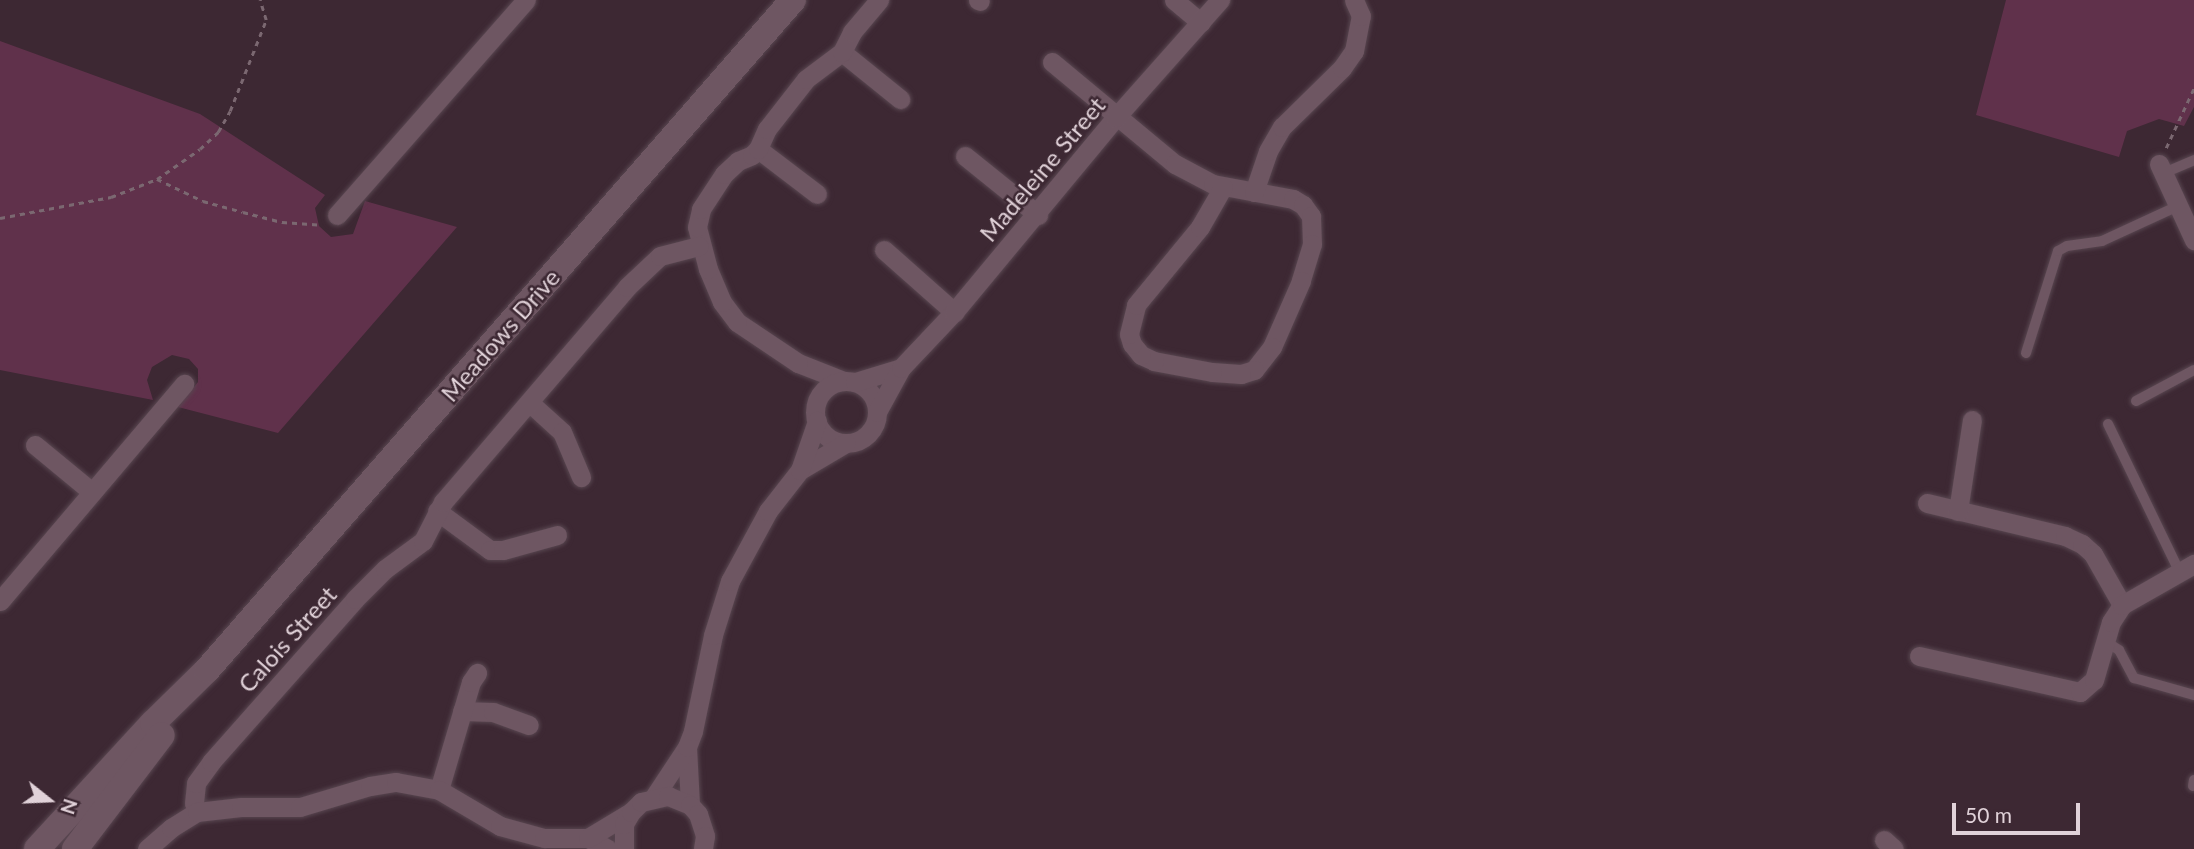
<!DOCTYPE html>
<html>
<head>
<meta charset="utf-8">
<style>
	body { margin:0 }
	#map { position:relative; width:2194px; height:849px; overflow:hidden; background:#3d2833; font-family:Lato,sans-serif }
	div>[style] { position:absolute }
	.green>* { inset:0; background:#60314b }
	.path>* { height:2.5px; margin-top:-1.25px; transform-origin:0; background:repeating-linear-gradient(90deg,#7b6871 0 5px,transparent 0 10px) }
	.roads { filter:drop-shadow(0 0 2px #584650) drop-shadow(0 0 2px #584650) }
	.lane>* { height:10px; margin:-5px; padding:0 5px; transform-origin:5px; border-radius:5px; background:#6e5662 }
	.street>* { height:19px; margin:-9.5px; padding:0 9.5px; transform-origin:9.5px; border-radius:9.5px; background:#6e5662 }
	.street>.ring { margin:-9.5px; padding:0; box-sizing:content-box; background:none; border:19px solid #6e5662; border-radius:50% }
	.secondary>* { height:26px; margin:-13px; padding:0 13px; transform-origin:13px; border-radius:13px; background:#6e5662 }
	span { translate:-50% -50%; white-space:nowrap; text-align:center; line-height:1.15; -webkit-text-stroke:5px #3d2833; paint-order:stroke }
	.street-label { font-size:24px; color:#e1d2d9 }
	.north { position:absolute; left:14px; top:765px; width:70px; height:70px; -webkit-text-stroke:5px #3d2833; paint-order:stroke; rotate:108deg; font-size:19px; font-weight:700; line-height:28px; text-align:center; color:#e1d2d9 }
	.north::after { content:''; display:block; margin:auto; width:24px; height:32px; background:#e1d2d9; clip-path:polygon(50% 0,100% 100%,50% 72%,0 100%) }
	.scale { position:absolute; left:1952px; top:803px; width:128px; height:32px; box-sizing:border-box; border:4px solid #e1d2d9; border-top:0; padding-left:9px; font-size:21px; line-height:24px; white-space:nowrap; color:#e1d2d9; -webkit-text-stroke:5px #3d2833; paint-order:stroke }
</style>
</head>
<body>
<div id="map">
	<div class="green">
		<div style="clip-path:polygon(2006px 0,2194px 0,2194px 107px,2184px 126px,2159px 119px,2127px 131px,2119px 157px,1976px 115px)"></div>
		<div style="clip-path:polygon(0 41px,200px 114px,325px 195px,315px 208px,319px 226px,331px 237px,353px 234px,365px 201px,457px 227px,278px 433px,178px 407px,198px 382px,198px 369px,189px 359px,172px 355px,152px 367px,147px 380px,153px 400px,0 370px)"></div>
	</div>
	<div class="path">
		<div style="left:2166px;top:148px;width:66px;rotate:-65deg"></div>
		<div style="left:157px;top:179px;width:51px;rotate:25.6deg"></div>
		<div style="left:203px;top:201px;width:41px;rotate:15.4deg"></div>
		<div style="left:243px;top:212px;width:40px;rotate:14.4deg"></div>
		<div style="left:282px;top:222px;width:39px;rotate:4deg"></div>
		<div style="left:0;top:218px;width:113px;rotate:-10.7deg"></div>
		<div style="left:111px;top:197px;width:49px;rotate:-21.4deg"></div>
		<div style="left:157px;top:179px;width:52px;rotate:-34.9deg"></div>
		<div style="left:200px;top:149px;width:25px;rotate:-43deg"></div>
		<div style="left:218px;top:132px;width:24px;rotate:-60deg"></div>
		<div style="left:230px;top:111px;width:98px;rotate:-68.4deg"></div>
		<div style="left:266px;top:20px;width:21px;rotate:-107deg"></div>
	</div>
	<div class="roads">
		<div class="lane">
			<div style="left:2164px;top:173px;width:33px;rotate:-23deg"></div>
			<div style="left:2026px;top:353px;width:107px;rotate:-72.6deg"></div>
			<div style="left:2058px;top:251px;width:10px;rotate:-29deg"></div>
			<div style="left:2067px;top:246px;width:35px;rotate:-8deg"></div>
			<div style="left:2102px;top:241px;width:84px;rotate:-24.7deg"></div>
			<div style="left:2136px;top:401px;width:66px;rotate:-28.1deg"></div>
			<div style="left:2108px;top:424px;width:163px;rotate:64.2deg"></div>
			<div style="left:2105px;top:641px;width:17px;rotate:33deg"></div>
			<div style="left:2119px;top:650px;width:32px;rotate:62deg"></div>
			<div style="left:2134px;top:678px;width:62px;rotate:15.8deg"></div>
			<div style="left:2193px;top:786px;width:6px;rotate:-81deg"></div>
		</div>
		<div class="street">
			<div style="left:978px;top:0;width:2px;rotate:27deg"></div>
			<div style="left:1174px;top:0;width:35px;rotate:40deg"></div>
			<div style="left:842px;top:52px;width:75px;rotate:39deg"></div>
			<div style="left:1052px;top:62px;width:160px;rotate:39.7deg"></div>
			<div style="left:1175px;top:164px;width:43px;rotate:27.8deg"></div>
			<div style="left:1213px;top:184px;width:81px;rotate:10.6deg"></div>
			<div style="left:1293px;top:199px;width:12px;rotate:31deg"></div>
			<div style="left:1303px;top:205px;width:14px;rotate:54deg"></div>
			<div style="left:1311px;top:216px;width:28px;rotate:88deg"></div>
			<div style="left:1312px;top:244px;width:39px;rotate:107deg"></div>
			<div style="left:1301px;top:281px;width:72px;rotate:113.7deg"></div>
			<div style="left:1272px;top:347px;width:29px;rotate:128deg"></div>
			<div style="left:1254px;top:370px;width:14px;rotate:163deg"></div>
			<div style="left:1241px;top:374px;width:29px;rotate:-176deg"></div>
			<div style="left:1212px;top:372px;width:59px;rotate:-169.3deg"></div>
			<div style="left:1154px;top:361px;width:14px;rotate:-155deg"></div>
			<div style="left:1141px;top:355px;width:14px;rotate:-129deg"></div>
			<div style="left:1132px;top:344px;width:10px;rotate:-107deg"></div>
			<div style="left:1129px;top:334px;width:30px;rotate:-76deg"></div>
			<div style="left:1136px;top:305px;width:101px;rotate:-50.6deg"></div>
			<div style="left:1200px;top:227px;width:46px;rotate:-60.1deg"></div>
			<div style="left:758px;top:149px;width:74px;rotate:37.3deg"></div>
			<div style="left:965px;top:156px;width:94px;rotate:38.9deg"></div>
			<div style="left:2159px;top:164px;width:84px;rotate:65.3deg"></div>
			<div style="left:1254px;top:192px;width:43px;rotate:-71.1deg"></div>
			<div style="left:1268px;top:151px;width:28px;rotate:-60deg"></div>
			<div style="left:1282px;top:127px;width:84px;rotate:-44.5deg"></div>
			<div style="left:1342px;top:68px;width:21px;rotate:-55deg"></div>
			<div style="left:1354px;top:51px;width:36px;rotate:-79deg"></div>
			<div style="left:1361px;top:16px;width:17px;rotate:-114deg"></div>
			<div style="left:337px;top:215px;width:286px;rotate:-48.7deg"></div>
			<div style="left:884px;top:250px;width:94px;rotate:41.5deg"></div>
			<div style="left:844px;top:381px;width:49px;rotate:-158.6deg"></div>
			<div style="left:798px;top:363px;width:73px;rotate:-146.1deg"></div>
			<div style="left:737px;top:322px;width:25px;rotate:-127deg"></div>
			<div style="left:722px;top:302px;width:36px;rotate:-113deg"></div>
			<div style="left:708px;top:269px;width:43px;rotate:-104.7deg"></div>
			<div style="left:697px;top:227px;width:18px;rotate:-77deg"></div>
			<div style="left:701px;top:209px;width:42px;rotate:-56.7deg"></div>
			<div style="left:724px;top:174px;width:19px;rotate:-43deg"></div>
			<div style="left:738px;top:161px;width:15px;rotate:-23deg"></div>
			<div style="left:752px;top:155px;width:8px;rotate:-45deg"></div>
			<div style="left:758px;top:149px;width:22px;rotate:-66deg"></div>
			<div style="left:767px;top:129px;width:63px;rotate:-52deg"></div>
			<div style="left:806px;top:79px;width:45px;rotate:-36.9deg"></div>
			<div style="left:842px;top:52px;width:22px;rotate:-63deg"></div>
			<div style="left:852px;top:32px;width:42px;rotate:-49.8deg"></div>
			<div class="ring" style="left:815px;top:381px;width:43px;height:43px"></div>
			<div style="left:855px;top:382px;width:48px;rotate:-16.9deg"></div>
			<div style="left:530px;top:403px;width:43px;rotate:42.2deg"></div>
			<div style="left:562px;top:432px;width:49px;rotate:67.1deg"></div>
			<div style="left:877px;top:412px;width:50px;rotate:-61.4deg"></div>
			<div style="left:901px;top:368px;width:77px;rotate:-46.6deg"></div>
			<div style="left:954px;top:312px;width:254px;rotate:-50.3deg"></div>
			<div style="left:1116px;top:117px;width:157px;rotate:-48.4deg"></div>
			<div style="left:35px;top:445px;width:74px;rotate:39.5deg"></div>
			<div style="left:800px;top:470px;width:53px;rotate:-30.4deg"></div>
			<div style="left:1927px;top:503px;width:142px;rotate:13.4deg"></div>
			<div style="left:2065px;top:536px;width:19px;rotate:25deg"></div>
			<div style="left:2082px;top:544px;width:15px;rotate:42deg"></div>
			<div style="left:2093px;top:554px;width:59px;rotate:60.4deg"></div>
			<div style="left:437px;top:511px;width:66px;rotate:36.3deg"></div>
			<div style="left:490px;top:550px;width:13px"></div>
			<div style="left:503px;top:550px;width:56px;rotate:-15.5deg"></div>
			<div style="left:1958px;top:511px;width:92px;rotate:-81.3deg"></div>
			<div style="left:0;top:601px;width:285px;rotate:-49.7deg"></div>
			<div style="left:1919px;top:656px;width:165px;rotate:12.6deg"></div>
			<div style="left:2080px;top:692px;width:18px;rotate:-41deg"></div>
			<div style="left:2094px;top:680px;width:60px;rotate:-73.7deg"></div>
			<div style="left:2111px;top:622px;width:20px;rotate:-57deg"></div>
			<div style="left:2122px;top:605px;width:83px;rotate:-29.7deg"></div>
			<div style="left:462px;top:711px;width:31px;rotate:2deg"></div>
			<div style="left:493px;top:712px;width:38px;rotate:20deg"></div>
			<div style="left:687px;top:747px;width:58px;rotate:87deg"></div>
			<div style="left:439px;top:790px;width:113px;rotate:-73.5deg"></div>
			<div style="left:471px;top:682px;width:11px;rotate:-56deg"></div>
			<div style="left:654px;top:797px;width:60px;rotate:-56.6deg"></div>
			<div style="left:687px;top:747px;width:17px;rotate:-69deg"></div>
			<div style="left:693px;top:731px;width:98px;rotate:-78.2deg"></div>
			<div style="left:713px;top:635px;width:57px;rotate:-72.5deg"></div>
			<div style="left:730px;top:581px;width:80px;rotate:-61.5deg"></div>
			<div style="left:768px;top:511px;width:52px;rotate:-52deg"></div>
			<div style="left:800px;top:470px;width:52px;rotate:-70.9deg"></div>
			<div style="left:197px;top:812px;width:9px;rotate:-108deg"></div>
			<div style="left:194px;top:803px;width:20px;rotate:-84deg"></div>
			<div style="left:196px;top:783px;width:26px;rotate:-54deg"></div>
			<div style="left:211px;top:762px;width:217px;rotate:-48.5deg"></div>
			<div style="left:355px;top:599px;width:42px;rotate:-45deg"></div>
			<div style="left:385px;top:569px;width:47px;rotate:-36.4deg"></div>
			<div style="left:423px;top:541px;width:44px;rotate:-62.9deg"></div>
			<div style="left:443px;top:502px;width:283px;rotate:-49.4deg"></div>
			<div style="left:627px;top:287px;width:45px;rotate:-43.2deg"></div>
			<div style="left:660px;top:256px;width:40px;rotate:-14.4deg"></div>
			<div style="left:588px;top:838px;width:23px;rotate:29deg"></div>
			<div style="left:1884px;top:840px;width:13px;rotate:42deg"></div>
			<div style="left:147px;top:849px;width:32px;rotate:-41deg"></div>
			<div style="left:171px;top:828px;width:31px;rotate:-32deg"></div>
			<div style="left:197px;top:812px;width:44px;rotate:-6.5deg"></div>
			<div style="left:241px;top:807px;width:59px"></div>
			<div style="left:300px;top:807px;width:73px;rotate:-16.7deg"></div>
			<div style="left:370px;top:786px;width:26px;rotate:-9deg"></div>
			<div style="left:396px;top:782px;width:44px;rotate:10.5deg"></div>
			<div style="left:439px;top:790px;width:71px;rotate:30.5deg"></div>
			<div style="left:500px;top:826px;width:46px;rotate:15.3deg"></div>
			<div style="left:544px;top:838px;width:44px"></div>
			<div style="left:588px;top:838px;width:50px;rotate:-31.2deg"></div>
			<div style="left:624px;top:849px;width:25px;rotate:-90deg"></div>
			<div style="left:624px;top:824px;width:14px;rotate:-60deg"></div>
			<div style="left:631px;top:812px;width:14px;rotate:-45deg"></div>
			<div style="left:641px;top:802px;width:28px;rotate:-13deg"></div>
			<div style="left:668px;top:796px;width:24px;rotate:22deg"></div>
			<div style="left:690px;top:805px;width:12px;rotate:48deg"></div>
			<div style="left:698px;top:814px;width:23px;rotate:72deg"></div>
			<div style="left:705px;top:836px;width:13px;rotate:99deg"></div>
		</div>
		<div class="secondary">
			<div style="left:37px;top:849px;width:171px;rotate:-47.4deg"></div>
			<div style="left:153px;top:723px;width:76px;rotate:-44.5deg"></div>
			<div style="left:207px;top:670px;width:890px;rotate:-48.83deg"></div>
			<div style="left:75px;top:849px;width:143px;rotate:-52.7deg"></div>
		</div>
	</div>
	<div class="street-label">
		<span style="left:1042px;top:169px;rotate:-50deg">Madeleine Street</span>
		<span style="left:500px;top:335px;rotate:-49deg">Meadows Drive</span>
		<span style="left:287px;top:639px;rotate:-48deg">Calois Street</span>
	</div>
	<div class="north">N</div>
	<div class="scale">50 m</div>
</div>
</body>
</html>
